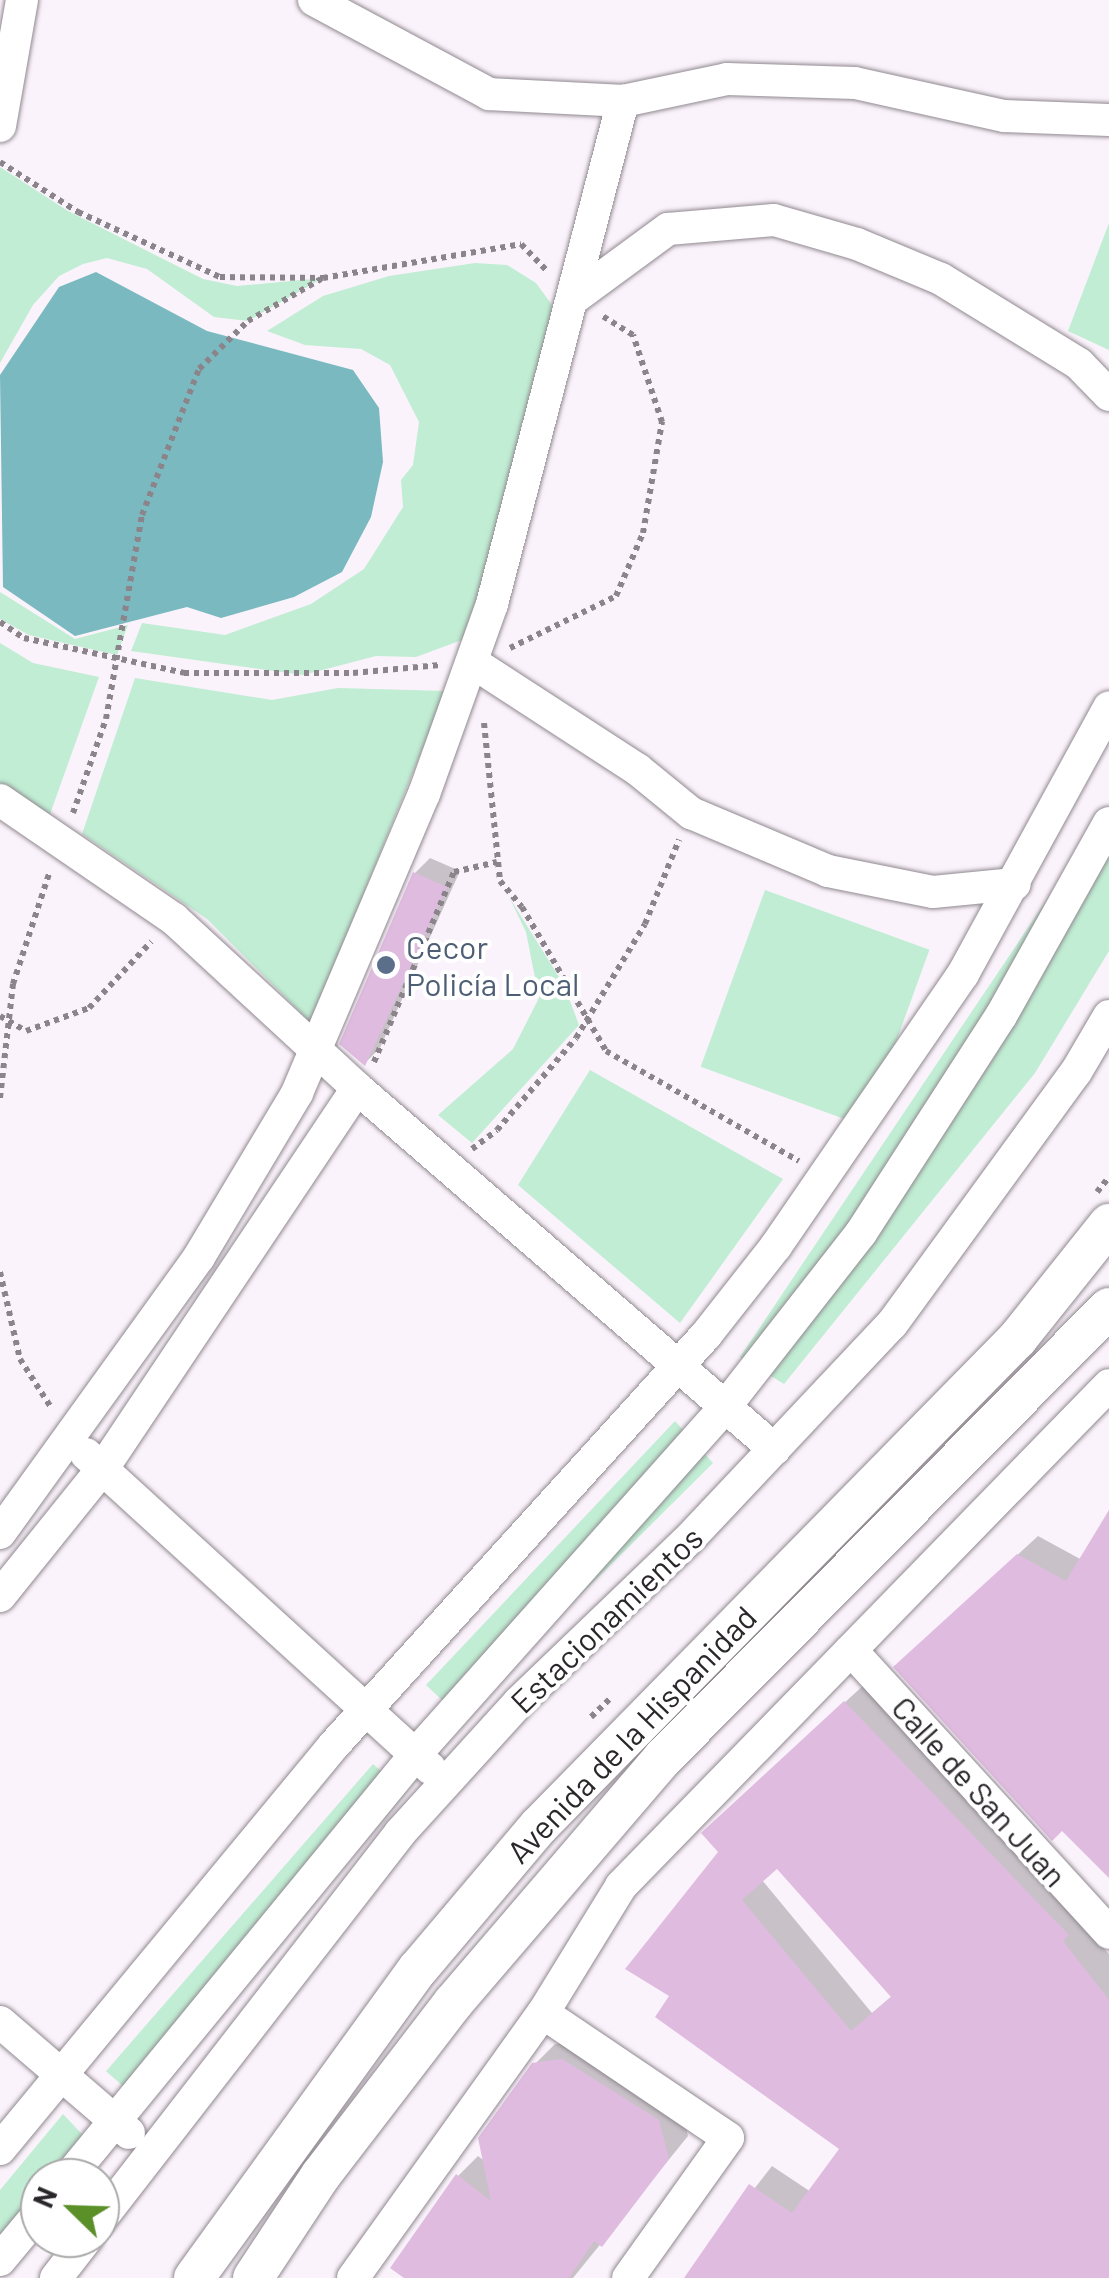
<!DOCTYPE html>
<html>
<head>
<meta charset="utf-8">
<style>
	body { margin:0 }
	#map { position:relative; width:1109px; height:2278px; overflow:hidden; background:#fbf3fb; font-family:Barlow,sans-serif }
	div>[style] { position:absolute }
	.green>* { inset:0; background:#c0edd3; transform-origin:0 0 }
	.water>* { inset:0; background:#79b9bf }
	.shadow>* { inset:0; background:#0003 }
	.building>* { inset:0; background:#e0bbe0 }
	.path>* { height:6px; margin-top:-3px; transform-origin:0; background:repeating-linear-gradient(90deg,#8b858b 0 5px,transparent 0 10px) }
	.roads { filter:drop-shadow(0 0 2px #908990) drop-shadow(0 0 2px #908990) }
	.minor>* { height:32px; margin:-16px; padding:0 16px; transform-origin:16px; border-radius:16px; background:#fff }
	.major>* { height:40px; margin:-20px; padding:0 20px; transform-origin:20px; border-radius:20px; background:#fff }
	.dots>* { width:28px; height:28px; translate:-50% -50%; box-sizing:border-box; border:5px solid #fff; border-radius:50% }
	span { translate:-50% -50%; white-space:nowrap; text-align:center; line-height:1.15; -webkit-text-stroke:8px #fff; paint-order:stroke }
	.service-label { font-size:32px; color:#4e5e75 }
	.left { translate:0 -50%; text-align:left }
	.street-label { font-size:32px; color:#2a272a }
	.north { position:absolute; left:20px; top:2158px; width:100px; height:100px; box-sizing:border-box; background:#fff; border:2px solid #aaa9aa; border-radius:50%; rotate:293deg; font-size:28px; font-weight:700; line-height:40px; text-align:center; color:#2a272a }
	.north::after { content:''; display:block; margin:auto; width:35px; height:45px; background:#5b9029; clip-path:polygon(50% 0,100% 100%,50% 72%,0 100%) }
</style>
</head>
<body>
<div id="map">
	<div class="green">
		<div style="clip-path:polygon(0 167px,68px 211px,203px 279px,237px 286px,323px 278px,248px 321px,214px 317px,147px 269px,107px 258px,83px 264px,59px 276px,33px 305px,0 363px)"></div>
		<div style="clip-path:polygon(1109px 223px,1109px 350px,1068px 331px)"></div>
		<div style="clip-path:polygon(475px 263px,507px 265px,536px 283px,552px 305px,552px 338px,470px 637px,416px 657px,376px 656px,303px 675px,131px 651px,142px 623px,225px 635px,311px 604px,364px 569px,403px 507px,401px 480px,413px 465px,419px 422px,390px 365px,361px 349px,305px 345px,267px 331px,323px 296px,389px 276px)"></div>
		<div style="clip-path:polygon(0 592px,75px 639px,128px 625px,117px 655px,29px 635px,0 619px)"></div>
		<div style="clip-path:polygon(0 643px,33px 663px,99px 677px,49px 817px,0 789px)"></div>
		<div style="clip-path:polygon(135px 678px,272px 700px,338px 688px,446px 691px,311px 1023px,207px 919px,82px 834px)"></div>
		<div style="clip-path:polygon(1109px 807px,1109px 951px,1035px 1073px,784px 1384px,740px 1357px)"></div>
		<div style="left:765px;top:890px;width:175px;height:188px;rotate:20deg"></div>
		<div style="clip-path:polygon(509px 897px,564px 985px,579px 1025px,472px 1143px,438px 1115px,513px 1049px,539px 998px,526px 932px)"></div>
		<div style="clip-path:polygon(590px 1070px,783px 1179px,680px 1323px,518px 1185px)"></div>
		<div style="clip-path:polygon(675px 1421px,713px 1463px,459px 1716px,426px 1685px)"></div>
		<div style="left:373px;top:1764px;width:44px;height:407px;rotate:41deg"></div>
		<div style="clip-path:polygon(63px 2114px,96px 2149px,72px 2178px,40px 2178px,40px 2216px,0 2264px,0 2190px)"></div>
	</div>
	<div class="water">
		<div style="clip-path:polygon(96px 272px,207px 331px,353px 370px,379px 408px,383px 462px,371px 517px,342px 572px,294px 597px,221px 618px,187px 607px,75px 636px,3px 587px,0 375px,59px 287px)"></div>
	</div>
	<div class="shadow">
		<div style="clip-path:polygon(430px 858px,460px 871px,380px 1048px,365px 1063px,415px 873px)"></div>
		<div style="clip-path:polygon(1109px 1515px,1109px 1874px,916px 1648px,1038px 1536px,1082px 1560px)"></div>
		<div style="clip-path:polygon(evenodd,866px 1683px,1109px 1954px,1109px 2278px,685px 2278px,772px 2166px,811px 2192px,843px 2148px,672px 1995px,721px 1852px,724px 1813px,866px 1683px,778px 1865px,893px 1995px,872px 2013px,762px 1880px,778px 1865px)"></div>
		<div style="clip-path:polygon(583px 2040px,679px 2099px,688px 2136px,573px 2278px,407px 2278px,458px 2176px,478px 2156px,486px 2162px,534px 2065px,555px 2044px)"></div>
	</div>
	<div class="building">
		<div style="clip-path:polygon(413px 872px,447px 887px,365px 1066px,339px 1044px)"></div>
		<div style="clip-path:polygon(1109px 1510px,1109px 1878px,1062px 1831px,1052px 1841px,893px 1667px,1017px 1554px,1066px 1581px)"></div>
		<div style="clip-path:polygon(evenodd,844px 1701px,1069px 1935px,1063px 1941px,1109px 2000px,1109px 2278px,684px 2278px,749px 2184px,792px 2213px,839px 2149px,655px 2017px,669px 1996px,625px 1969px,718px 1852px,701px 1833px,844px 1701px,777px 1869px,891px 1997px,851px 2031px,742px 1900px,777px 1869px)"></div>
		<div style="clip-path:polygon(562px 2059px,659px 2120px,669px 2159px,602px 2247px,594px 2241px,569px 2278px,404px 2278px,390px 2268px,456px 2174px,491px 2201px,478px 2138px,532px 2063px)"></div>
	</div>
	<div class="path">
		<div style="left:0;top:162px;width:93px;rotate:32.7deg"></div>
		<div style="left:78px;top:212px;width:156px;rotate:24.6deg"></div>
		<div style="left:220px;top:277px;width:103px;rotate:0.6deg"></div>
		<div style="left:323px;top:278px;width:201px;rotate:-9.7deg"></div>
		<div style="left:521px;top:244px;width:36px;rotate:46deg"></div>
		<div style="left:0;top:622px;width:29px;rotate:34deg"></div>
		<div style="left:24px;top:638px;width:164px;rotate:12.3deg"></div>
		<div style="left:184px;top:673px;width:169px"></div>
		<div style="left:353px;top:673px;width:87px;rotate:-5.3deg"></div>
		<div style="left:510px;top:648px;width:118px;rotate:-26.1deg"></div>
		<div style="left:616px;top:596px;width:69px;rotate:-66.8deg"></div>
		<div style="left:643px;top:533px;width:113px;rotate:-80.3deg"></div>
		<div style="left:662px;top:422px;width:92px;rotate:-108.4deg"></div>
		<div style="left:633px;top:335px;width:36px;rotate:-148deg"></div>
		<div style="left:484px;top:723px;width:159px;rotate:84.2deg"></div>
		<div style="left:500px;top:881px;width:34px;rotate:50deg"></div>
		<div style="left:522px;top:907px;width:167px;rotate:59.7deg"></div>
		<div style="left:606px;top:1051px;width:222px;rotate:29.7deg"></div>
		<div style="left:73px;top:813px;width:100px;rotate:-70.7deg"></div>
		<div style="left:106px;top:719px;width:207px;rotate:-80deg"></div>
		<div style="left:142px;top:515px;width:157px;rotate:-68.7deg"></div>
		<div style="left:199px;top:369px;width:69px;rotate:-44.4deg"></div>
		<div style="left:248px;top:321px;width:84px;rotate:-29.9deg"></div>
		<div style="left:0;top:1016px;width:30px;rotate:30deg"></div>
		<div style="left:26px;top:1031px;width:67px;rotate:-20.1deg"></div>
		<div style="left:89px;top:1008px;width:91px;rotate:-46.8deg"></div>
		<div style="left:374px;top:1062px;width:206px;rotate:-67.2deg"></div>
		<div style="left:454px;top:872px;width:44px;rotate:-13.1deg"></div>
		<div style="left:0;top:1098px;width:115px;rotate:-83.5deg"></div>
		<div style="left:13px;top:984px;width:119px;rotate:-71.9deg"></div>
		<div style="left:472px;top:1149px;width:31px;rotate:-37deg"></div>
		<div style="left:497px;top:1130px;width:121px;rotate:-49.3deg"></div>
		<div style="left:576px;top:1038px;width:133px;rotate:-58.8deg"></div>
		<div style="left:645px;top:924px;width:91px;rotate:-68deg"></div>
		<div style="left:1097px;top:1192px;width:19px;rotate:-51deg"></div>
		<div style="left:0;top:1272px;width:89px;rotate:77.1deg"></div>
		<div style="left:20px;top:1359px;width:59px;rotate:57.4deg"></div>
		<div style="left:591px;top:1717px;width:28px;rotate:-44deg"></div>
	</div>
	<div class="roads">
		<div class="minor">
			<div style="left:314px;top:0;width:199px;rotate:28.2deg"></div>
			<div style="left:489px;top:94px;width:134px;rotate:3deg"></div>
			<div style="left:0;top:126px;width:128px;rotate:-80.1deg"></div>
			<div style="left:574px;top:298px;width:117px;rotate:-36.3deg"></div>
			<div style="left:668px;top:229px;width:106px;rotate:-4.9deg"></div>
			<div style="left:774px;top:220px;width:86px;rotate:16.1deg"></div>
			<div style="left:857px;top:244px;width:91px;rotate:22.6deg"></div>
			<div style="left:941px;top:279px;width:162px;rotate:31.6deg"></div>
			<div style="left:1079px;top:364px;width:43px;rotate:45.9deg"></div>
			<div style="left:472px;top:662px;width:197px;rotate:33deg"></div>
			<div style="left:637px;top:769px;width:70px;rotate:39.2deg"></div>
			<div style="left:691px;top:813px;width:149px;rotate:22.9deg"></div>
			<div style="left:828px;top:871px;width:107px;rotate:11.3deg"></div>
			<div style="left:933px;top:892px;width:82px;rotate:-5.6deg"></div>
			<div style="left:0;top:800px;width:211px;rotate:34.4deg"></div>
			<div style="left:174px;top:919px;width:249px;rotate:42.7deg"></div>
			<div style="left:357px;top:1088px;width:552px;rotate:40.88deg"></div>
			<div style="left:86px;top:1454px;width:466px;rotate:42.4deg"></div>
			<div style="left:0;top:1533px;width:340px;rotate:-54.2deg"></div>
			<div style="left:199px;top:1257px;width:191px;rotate:-59.1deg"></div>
			<div style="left:297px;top:1093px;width:325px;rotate:-67deg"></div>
			<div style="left:424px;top:794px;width:202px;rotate:-70.3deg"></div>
			<div style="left:492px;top:604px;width:520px;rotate:-75.4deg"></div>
			<div style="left:623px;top:101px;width:106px;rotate:-11.9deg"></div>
			<div style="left:727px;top:79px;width:128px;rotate:1.8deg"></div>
			<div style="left:855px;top:83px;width:153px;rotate:12.5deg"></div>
			<div style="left:1004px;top:116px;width:105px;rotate:2.2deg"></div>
			<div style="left:0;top:1596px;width:164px;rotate:-51.2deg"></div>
			<div style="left:103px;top:1468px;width:457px;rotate:-56.2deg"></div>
			<div style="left:851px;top:1650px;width:383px;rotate:47.6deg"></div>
			<div style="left:543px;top:2013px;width:223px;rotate:34deg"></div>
			<div style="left:728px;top:2138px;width:172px;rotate:125.5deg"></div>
			<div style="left:0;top:2022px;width:170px;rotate:40.7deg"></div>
			<div style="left:0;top:2149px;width:524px;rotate:-50.42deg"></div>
			<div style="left:334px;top:1745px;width:554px;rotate:-47.78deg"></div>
			<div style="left:706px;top:1335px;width:113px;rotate:-51.8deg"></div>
			<div style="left:776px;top:1246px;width:330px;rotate:-55.5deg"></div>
			<div style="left:963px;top:974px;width:304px;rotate:-61.3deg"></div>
			<div style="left:68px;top:2178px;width:547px;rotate:-50.64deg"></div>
			<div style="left:415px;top:1755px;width:466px;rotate:-48.3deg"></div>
			<div style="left:725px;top:1407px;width:221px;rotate:-52deg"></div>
			<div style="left:861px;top:1233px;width:258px;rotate:-57.2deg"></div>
			<div style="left:1001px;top:1016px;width:221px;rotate:-60.8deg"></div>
			<div style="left:100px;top:2220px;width:490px;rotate:-52.2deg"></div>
			<div style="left:400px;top:1833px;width:177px;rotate:-47.7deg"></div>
			<div style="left:519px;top:1702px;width:238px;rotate:-43.8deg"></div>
			<div style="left:691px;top:1537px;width:293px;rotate:-46.7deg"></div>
			<div style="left:892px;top:1324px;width:312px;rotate:-53.9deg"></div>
			<div style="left:1076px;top:1072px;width:65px;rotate:-59.5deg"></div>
			<div style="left:0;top:2260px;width:62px;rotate:-50.2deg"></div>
			<div style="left:56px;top:2278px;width:51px;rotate:-52.2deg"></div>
			<div style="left:353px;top:2278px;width:326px;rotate:-54.4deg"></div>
			<div style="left:543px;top:2013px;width:149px;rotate:-58.4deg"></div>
			<div style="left:621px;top:1886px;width:699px;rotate:-45.75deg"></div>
		</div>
		<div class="major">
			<div style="left:194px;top:2278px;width:382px;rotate:-54.1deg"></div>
			<div style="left:418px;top:1969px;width:187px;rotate:-49.8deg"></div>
			<div style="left:539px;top:1826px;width:684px;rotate:-45.53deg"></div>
			<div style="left:1018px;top:1338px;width:146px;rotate:-51.4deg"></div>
			<div style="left:253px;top:2278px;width:123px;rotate:-56.6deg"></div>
			<div style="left:321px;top:2175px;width:217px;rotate:-52.5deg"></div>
			<div style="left:453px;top:2003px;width:324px;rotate:-49.4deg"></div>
			<div style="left:664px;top:1757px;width:632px;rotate:-45.26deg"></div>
		</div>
	</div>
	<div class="dots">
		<div style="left:386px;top:965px;background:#5c6f8a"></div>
	</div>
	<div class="service-label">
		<span class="left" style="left:406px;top:965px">Cecor<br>Policía Local</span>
	</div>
	<div class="street-label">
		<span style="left:606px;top:1619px;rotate:-44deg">Estacionamientos</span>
		<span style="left:631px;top:1734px;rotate:-46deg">Avenida de la Hispanidad</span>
		<span style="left:980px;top:1791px;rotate:48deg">Calle de San Juan</span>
	</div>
	<div class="north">N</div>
</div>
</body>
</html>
